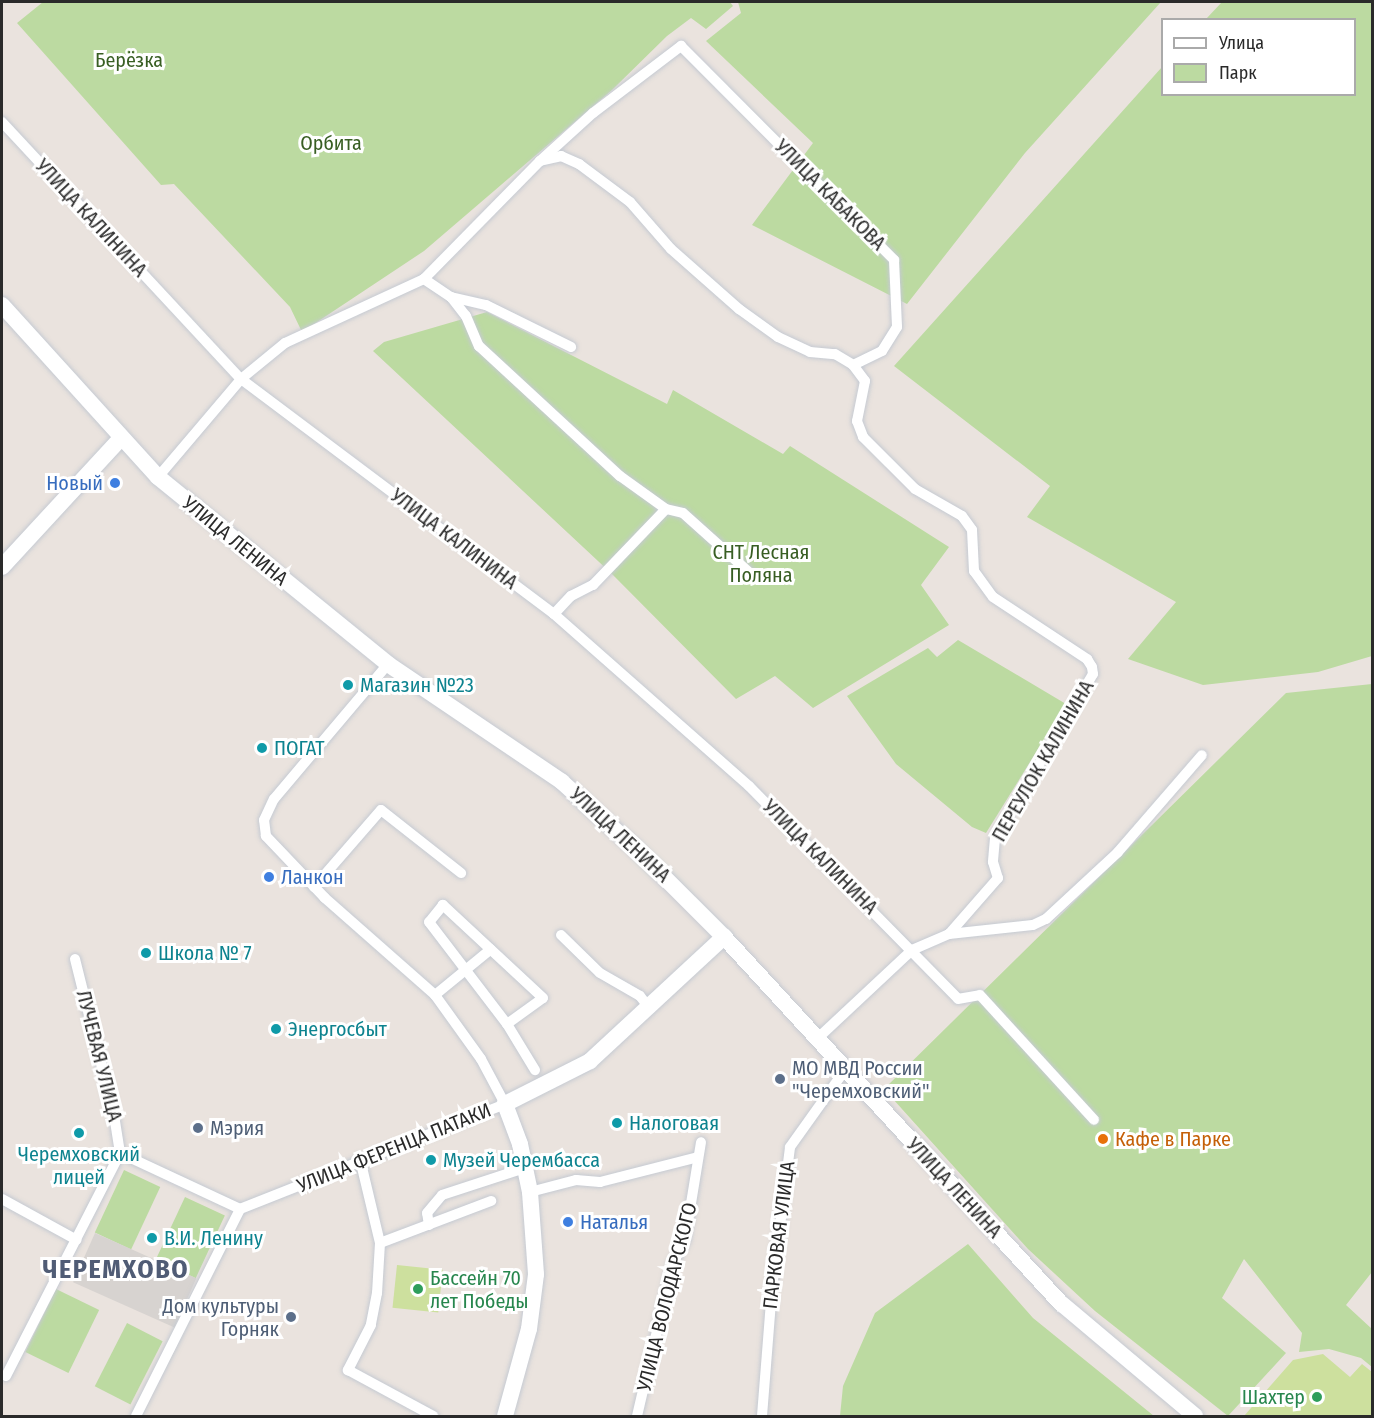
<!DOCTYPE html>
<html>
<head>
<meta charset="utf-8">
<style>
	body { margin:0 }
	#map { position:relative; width:1374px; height:1418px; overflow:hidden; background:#eae3de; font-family:"Fira Sans Condensed",sans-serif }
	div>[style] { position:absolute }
	.green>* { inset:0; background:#bcdaa1; transform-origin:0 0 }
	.pitch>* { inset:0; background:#cde09e; transform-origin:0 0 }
	.plaza>* { inset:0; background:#d7d3d0; transform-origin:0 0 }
	.roads { filter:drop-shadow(0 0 2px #c5cad2) drop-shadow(0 0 2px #c5cad2) }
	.street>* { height:10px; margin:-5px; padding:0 5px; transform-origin:5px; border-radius:5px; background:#fff }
	.secondary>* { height:16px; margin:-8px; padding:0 8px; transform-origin:8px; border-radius:8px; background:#fff }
	.dots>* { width:16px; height:16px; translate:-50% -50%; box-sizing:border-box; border:3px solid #fff; border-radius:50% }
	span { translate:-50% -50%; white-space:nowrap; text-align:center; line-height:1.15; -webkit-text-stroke:6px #fff; paint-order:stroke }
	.park-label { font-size:20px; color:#385e23 }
	.street-label { font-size:20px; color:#2a2a2a }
	.shop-label { font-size:20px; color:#366cbe }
	.right { translate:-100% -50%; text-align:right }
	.left { translate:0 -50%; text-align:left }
	.culture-label { font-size:20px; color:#0d838f }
	.service-label { font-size:20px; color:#4e5e75 }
	.food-label { font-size:20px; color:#c56008 }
	.leisure-label { font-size:20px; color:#27864d }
	.district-label { font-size:26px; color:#505c75; font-weight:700; letter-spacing:1.5px }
	.frame { position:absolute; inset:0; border:3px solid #2a2a2a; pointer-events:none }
	.legend { position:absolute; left:1161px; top:18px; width:195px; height:78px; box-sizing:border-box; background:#fff; border:2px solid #aaa; margin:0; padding:8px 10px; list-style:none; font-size:18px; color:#2a2a2a }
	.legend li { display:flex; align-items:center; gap:12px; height:30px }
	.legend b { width:30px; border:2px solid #aaa }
</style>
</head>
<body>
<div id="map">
	<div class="green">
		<div style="clip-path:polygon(43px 2px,730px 2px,733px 6px,706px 29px,691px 18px,667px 36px,612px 90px,424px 251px,302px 332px,290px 307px,174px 184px,161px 185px,17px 23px)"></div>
		<div style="clip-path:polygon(738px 2px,1161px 2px,1025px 153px,907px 304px,752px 225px,813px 143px,706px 41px,741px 13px)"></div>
		<div style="clip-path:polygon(1222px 2px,1372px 2px,1372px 656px,1318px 672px,1203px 685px,1128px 659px,1176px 602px,1027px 517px,1050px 486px,894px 366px,1162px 67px,1162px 94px,1354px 94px,1354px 20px,1206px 19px)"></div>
		<div style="clip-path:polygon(487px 312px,667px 404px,673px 390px,783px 454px,790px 446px,949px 547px,921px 585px,949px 625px,813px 708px,775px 676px,736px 699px,613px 575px,373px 351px,384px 342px)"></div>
		<div style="clip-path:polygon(958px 640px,1066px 704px,986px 833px,972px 827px,896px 764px,847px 696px,928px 648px,937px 657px)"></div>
		<div style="clip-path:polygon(1372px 684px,1372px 1272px,1346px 1305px,1372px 1329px,1372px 1367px,1361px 1358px,1329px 1349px,1299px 1352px,1302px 1333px,1244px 1259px,1222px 1298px,1286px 1353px,1228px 1416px,1095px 1311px,1028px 1249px,884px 1089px,1286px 693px)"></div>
		<div style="left:124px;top:1170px;width:40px;height:69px;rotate:25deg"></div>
		<div style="left:185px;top:1197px;width:44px;height:69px;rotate:25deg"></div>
		<div style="clip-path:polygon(968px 1244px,1033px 1318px,1154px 1416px,840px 1416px,843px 1386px,875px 1313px)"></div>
		<div style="left:56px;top:1289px;width:48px;height:70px;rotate:26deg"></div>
		<div style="left:127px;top:1323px;width:40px;height:71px;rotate:27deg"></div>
	</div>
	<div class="pitch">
		<div style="left:397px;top:1265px;width:46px;height:43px;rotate:6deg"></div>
		<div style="clip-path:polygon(1323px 1354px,1350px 1377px,1362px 1364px,1372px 1372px,1372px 1416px,1244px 1416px,1293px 1360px)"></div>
	</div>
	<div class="plaza">
		<div style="left:95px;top:1233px;width:111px;height:54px;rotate:24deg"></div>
	</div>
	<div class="roads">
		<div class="street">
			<div style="left:2px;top:122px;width:351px;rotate:47.1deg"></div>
			<div style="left:241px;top:379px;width:391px;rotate:36.9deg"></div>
			<div style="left:554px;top:614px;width:260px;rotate:41.4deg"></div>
			<div style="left:749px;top:786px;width:298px;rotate:45.5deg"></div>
			<div style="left:958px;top:999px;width:22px;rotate:-10deg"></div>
			<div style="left:980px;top:995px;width:169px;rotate:47.6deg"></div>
			<div style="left:540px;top:161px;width:22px;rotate:-13deg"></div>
			<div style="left:561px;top:156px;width:20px;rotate:24deg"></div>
			<div style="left:579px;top:164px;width:64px;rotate:36.7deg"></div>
			<div style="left:630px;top:202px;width:62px;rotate:48.9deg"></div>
			<div style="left:671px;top:249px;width:91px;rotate:41.4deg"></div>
			<div style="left:739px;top:309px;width:48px;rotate:35.7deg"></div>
			<div style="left:778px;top:337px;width:35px;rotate:25deg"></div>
			<div style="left:810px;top:352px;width:25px;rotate:5deg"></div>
			<div style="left:835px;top:354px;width:21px;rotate:31deg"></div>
			<div style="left:853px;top:365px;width:20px;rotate:53deg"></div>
			<div style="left:865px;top:381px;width:41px;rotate:101.3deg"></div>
			<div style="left:857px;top:421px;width:17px;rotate:69deg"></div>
			<div style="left:863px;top:437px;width:74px;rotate:45deg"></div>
			<div style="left:915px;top:489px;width:54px;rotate:29.9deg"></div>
			<div style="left:962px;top:516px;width:17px;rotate:54deg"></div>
			<div style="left:972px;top:530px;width:41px;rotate:87.2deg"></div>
			<div style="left:974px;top:571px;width:32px;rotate:54deg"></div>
			<div style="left:993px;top:597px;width:113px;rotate:33.4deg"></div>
			<div style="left:1087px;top:659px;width:9px;rotate:58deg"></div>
			<div style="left:1092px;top:667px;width:7px;rotate:82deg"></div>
			<div style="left:1093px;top:674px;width:191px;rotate:120.9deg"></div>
			<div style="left:995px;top:838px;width:24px;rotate:95deg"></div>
			<div style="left:993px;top:862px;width:17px;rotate:73deg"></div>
			<div style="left:998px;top:878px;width:74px;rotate:131.2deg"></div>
			<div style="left:949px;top:934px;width:40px;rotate:156.6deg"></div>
			<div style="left:912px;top:950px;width:130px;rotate:136.9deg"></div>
			<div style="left:424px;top:279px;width:32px;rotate:34deg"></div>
			<div style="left:451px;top:297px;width:36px;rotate:13deg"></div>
			<div style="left:486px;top:305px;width:95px;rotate:26.3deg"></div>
			<div style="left:451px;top:297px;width:24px;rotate:52deg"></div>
			<div style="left:466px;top:316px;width:33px;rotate:67deg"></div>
			<div style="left:479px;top:346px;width:192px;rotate:42.7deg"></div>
			<div style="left:620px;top:476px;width:57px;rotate:35.7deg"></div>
			<div style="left:158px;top:477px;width:128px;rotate:-49.7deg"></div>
			<div style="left:241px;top:379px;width:57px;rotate:-39.3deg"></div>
			<div style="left:285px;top:343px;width:153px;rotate:-24.7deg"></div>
			<div style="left:424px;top:279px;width:165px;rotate:-45.5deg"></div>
			<div style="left:540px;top:161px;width:72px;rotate:-42.2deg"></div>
			<div style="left:593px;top:113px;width:111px;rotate:-37.3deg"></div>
			<div style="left:681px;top:46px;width:302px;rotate:45.1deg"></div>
			<div style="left:894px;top:260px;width:67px;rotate:87.4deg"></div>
			<div style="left:897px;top:327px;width:28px;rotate:122deg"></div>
			<div style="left:882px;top:351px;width:32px;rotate:154deg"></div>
			<div style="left:554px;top:614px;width:25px;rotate:-47deg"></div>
			<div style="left:571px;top:596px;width:25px;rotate:-27deg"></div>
			<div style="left:593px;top:585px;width:105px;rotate:-46.2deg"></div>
			<div style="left:666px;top:509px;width:17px;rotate:13deg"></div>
			<div style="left:683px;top:513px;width:91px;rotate:41.9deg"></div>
			<div style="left:314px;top:887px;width:102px;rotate:-49deg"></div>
			<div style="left:381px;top:810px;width:102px;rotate:38.2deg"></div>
			<div style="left:949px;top:934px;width:84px;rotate:-6.1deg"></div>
			<div style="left:1033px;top:925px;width:14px;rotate:-25deg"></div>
			<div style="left:1046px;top:919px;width:98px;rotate:-42.9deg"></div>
			<div style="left:1118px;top:852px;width:128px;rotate:-49.1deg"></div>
			<div style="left:561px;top:935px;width:54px;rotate:44.3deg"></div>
			<div style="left:600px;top:973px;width:46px;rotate:29.9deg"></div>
			<div style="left:640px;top:996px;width:16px;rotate:52deg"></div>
			<div style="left:75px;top:959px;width:161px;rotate:76deg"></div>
			<div style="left:114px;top:1115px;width:38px;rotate:81deg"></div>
			<div style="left:435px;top:995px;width:72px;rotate:-39.4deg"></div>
			<div style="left:507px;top:1024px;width:44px;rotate:-35.8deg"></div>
			<div style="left:543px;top:998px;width:137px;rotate:-137.1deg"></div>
			<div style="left:443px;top:905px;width:22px;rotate:129deg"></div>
			<div style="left:429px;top:922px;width:128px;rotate:52.6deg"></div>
			<div style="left:507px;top:1024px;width:54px;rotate:58.7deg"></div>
			<div style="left:120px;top:1153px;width:132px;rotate:25deg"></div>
			<div style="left:360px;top:1159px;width:86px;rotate:76.6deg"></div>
			<div style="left:380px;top:1243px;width:50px;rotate:93.4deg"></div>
			<div style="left:377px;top:1293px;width:33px;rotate:101deg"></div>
			<div style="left:371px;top:1325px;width:51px;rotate:117.1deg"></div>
			<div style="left:348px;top:1370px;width:97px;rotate:28.4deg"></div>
			<div style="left:530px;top:1192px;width:48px;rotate:-14.6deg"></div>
			<div style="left:576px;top:1180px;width:24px;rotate:5deg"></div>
			<div style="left:600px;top:1182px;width:101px;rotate:-14.3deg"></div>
			<div style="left:2px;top:1199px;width:85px;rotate:28.7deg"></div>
			<div style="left:429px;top:1225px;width:12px;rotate:-99deg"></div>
			<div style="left:427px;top:1213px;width:23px;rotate:-50deg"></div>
			<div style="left:442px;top:1195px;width:87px;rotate:-18deg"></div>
			<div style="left:380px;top:1243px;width:119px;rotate:-20.7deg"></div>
			<div style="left:6px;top:1376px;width:250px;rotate:-62.9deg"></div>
			<div style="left:136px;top:1416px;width:232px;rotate:-63.3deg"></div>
			<div style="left:240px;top:1209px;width:285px;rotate:-21.6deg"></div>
			<div style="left:505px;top:1104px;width:51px;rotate:-118.1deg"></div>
			<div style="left:481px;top:1059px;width:79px;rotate:-125.7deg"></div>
			<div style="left:435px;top:995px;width:147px;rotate:-138.6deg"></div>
			<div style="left:325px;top:898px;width:86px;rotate:-133.6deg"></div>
			<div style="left:266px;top:836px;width:16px;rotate:-97deg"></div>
			<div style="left:264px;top:820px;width:23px;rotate:-65deg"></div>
			<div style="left:274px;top:799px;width:177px;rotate:-49.8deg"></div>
			<div style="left:637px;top:1416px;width:157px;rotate:-76.8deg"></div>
			<div style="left:673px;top:1263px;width:26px;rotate:-62deg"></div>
			<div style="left:685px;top:1240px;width:99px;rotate:-80.7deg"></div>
			<div style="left:762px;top:1416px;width:128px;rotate:-85.5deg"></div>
			<div style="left:772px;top:1288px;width:142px;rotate:-82.7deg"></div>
			<div style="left:790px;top:1147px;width:95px;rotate:-54.5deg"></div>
		</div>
		<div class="secondary">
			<div style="left:2px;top:305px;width:232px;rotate:47.8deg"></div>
			<div style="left:158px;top:477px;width:296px;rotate:39.1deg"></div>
			<div style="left:388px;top:664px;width:210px;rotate:34.1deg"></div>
			<div style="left:562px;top:782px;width:98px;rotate:42.1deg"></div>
			<div style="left:635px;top:848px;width:126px;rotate:45deg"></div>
			<div style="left:724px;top:937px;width:499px;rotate:47.4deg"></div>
			<div style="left:1062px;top:1304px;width:174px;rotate:40.1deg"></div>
			<div style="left:2px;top:567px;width:174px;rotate:-47.3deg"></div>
			<div style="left:505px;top:1416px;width:90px;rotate:-74.6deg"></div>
			<div style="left:529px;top:1329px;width:55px;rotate:-82.7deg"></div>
			<div style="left:536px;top:1274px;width:82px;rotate:-94.2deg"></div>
			<div style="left:530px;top:1192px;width:49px;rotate:-101.8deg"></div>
			<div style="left:520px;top:1144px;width:43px;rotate:-110.6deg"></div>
			<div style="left:505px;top:1104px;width:95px;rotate:-26.8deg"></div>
			<div style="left:590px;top:1061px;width:183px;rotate:-42.8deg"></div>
		</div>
	</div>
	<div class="dots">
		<div style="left:115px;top:483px;background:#3f7fe0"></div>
		<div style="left:348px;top:685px;background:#0f9aa8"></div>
		<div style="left:262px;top:748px;background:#0f9aa8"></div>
		<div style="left:269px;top:877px;background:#3f7fe0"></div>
		<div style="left:146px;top:953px;background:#0f9aa8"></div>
		<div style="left:276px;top:1029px;background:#0f9aa8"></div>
		<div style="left:780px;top:1079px;background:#5c6f8a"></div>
		<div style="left:617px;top:1123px;background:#0f9aa8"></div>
		<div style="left:198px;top:1128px;background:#5c6f8a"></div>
		<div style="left:79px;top:1133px;background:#0f9aa8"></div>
		<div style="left:1103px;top:1139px;background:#e8710a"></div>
		<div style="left:431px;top:1160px;background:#0f9aa8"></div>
		<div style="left:568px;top:1222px;background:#3f7fe0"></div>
		<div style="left:152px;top:1238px;background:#0f9aa8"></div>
		<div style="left:418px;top:1289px;background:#2e9e5b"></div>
		<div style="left:291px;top:1317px;background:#5c6f8a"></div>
		<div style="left:1317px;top:1397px;background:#2e9e5b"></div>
	</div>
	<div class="park-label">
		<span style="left:129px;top:60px">Берёзка</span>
		<span style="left:331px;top:143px">Орбита</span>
		<span style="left:761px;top:564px">СНТ Лесная<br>Поляна</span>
	</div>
	<div class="street-label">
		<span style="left:830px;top:195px;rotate:45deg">УЛИЦА КАБАКОВА</span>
		<span style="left:91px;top:218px;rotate:47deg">УЛИЦА КАЛИНИНА</span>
		<span style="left:454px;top:539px;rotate:37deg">УЛИЦА КАЛИНИНА</span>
		<span style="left:235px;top:541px;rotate:39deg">УЛИЦА ЛЕНИНА</span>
		<span style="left:1043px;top:761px;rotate:-60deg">ПЕРЕУЛОК КАЛИНИНА</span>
		<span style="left:620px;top:835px;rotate:43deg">УЛИЦА ЛЕНИНА</span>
		<span style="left:820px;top:857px;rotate:45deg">УЛИЦА КАЛИНИНА</span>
		<span style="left:99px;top:1056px;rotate:76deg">ЛУЧЕВАЯ УЛИЦА</span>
		<span style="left:394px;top:1148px;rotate:-22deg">УЛИЦА ФЕРЕНЦА ПАТАКИ</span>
		<span style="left:954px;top:1188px;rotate:47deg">УЛИЦА ЛЕНИНА</span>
		<span style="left:779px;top:1235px;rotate:-83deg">ПАРКОВАЯ УЛИЦА</span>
		<span style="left:667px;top:1297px;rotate:-76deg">УЛИЦА ВОЛОДАРСКОГО</span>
	</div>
	<div class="shop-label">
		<span class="right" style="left:103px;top:483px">Новый</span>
		<span class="left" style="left:281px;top:877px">Ланкон</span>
		<span class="left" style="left:580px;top:1222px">Наталья</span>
	</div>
	<div class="culture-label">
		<span class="left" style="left:360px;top:685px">Магазин №23</span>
		<span class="left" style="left:274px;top:748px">ПОГАТ</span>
		<span class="left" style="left:158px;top:953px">Школа № 7</span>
		<span class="left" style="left:288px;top:1029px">Энергосбыт</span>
		<span class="left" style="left:629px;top:1123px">Налоговая</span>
		<span style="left:79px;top:1166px">Черемховский<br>лицей</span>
		<span class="left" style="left:443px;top:1160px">Музей Черембасса</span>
		<span class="left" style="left:164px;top:1238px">В.И. Ленину</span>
	</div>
	<div class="service-label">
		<span class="left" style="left:792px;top:1080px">МО МВД России<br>"Черемховский"</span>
		<span class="left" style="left:210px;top:1128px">Мэрия</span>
		<span class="right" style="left:279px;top:1318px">Дом культуры<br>Горняк</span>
	</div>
	<div class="food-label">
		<span class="left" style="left:1115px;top:1139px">Кафе в Парке</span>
	</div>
	<div class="leisure-label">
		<span class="left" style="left:430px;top:1290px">Бассейн 70<br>лет Победы</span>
		<span class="right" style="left:1305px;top:1397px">Шахтер</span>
	</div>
	<div class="district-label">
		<span style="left:116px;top:1270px">ЧЕРЕМХОВО</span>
	</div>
	<div class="frame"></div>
	<ul class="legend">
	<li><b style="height:8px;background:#fff"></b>Улица</li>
	<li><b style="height:16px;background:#bcdaa1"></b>Парк</li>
	</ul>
</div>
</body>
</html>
